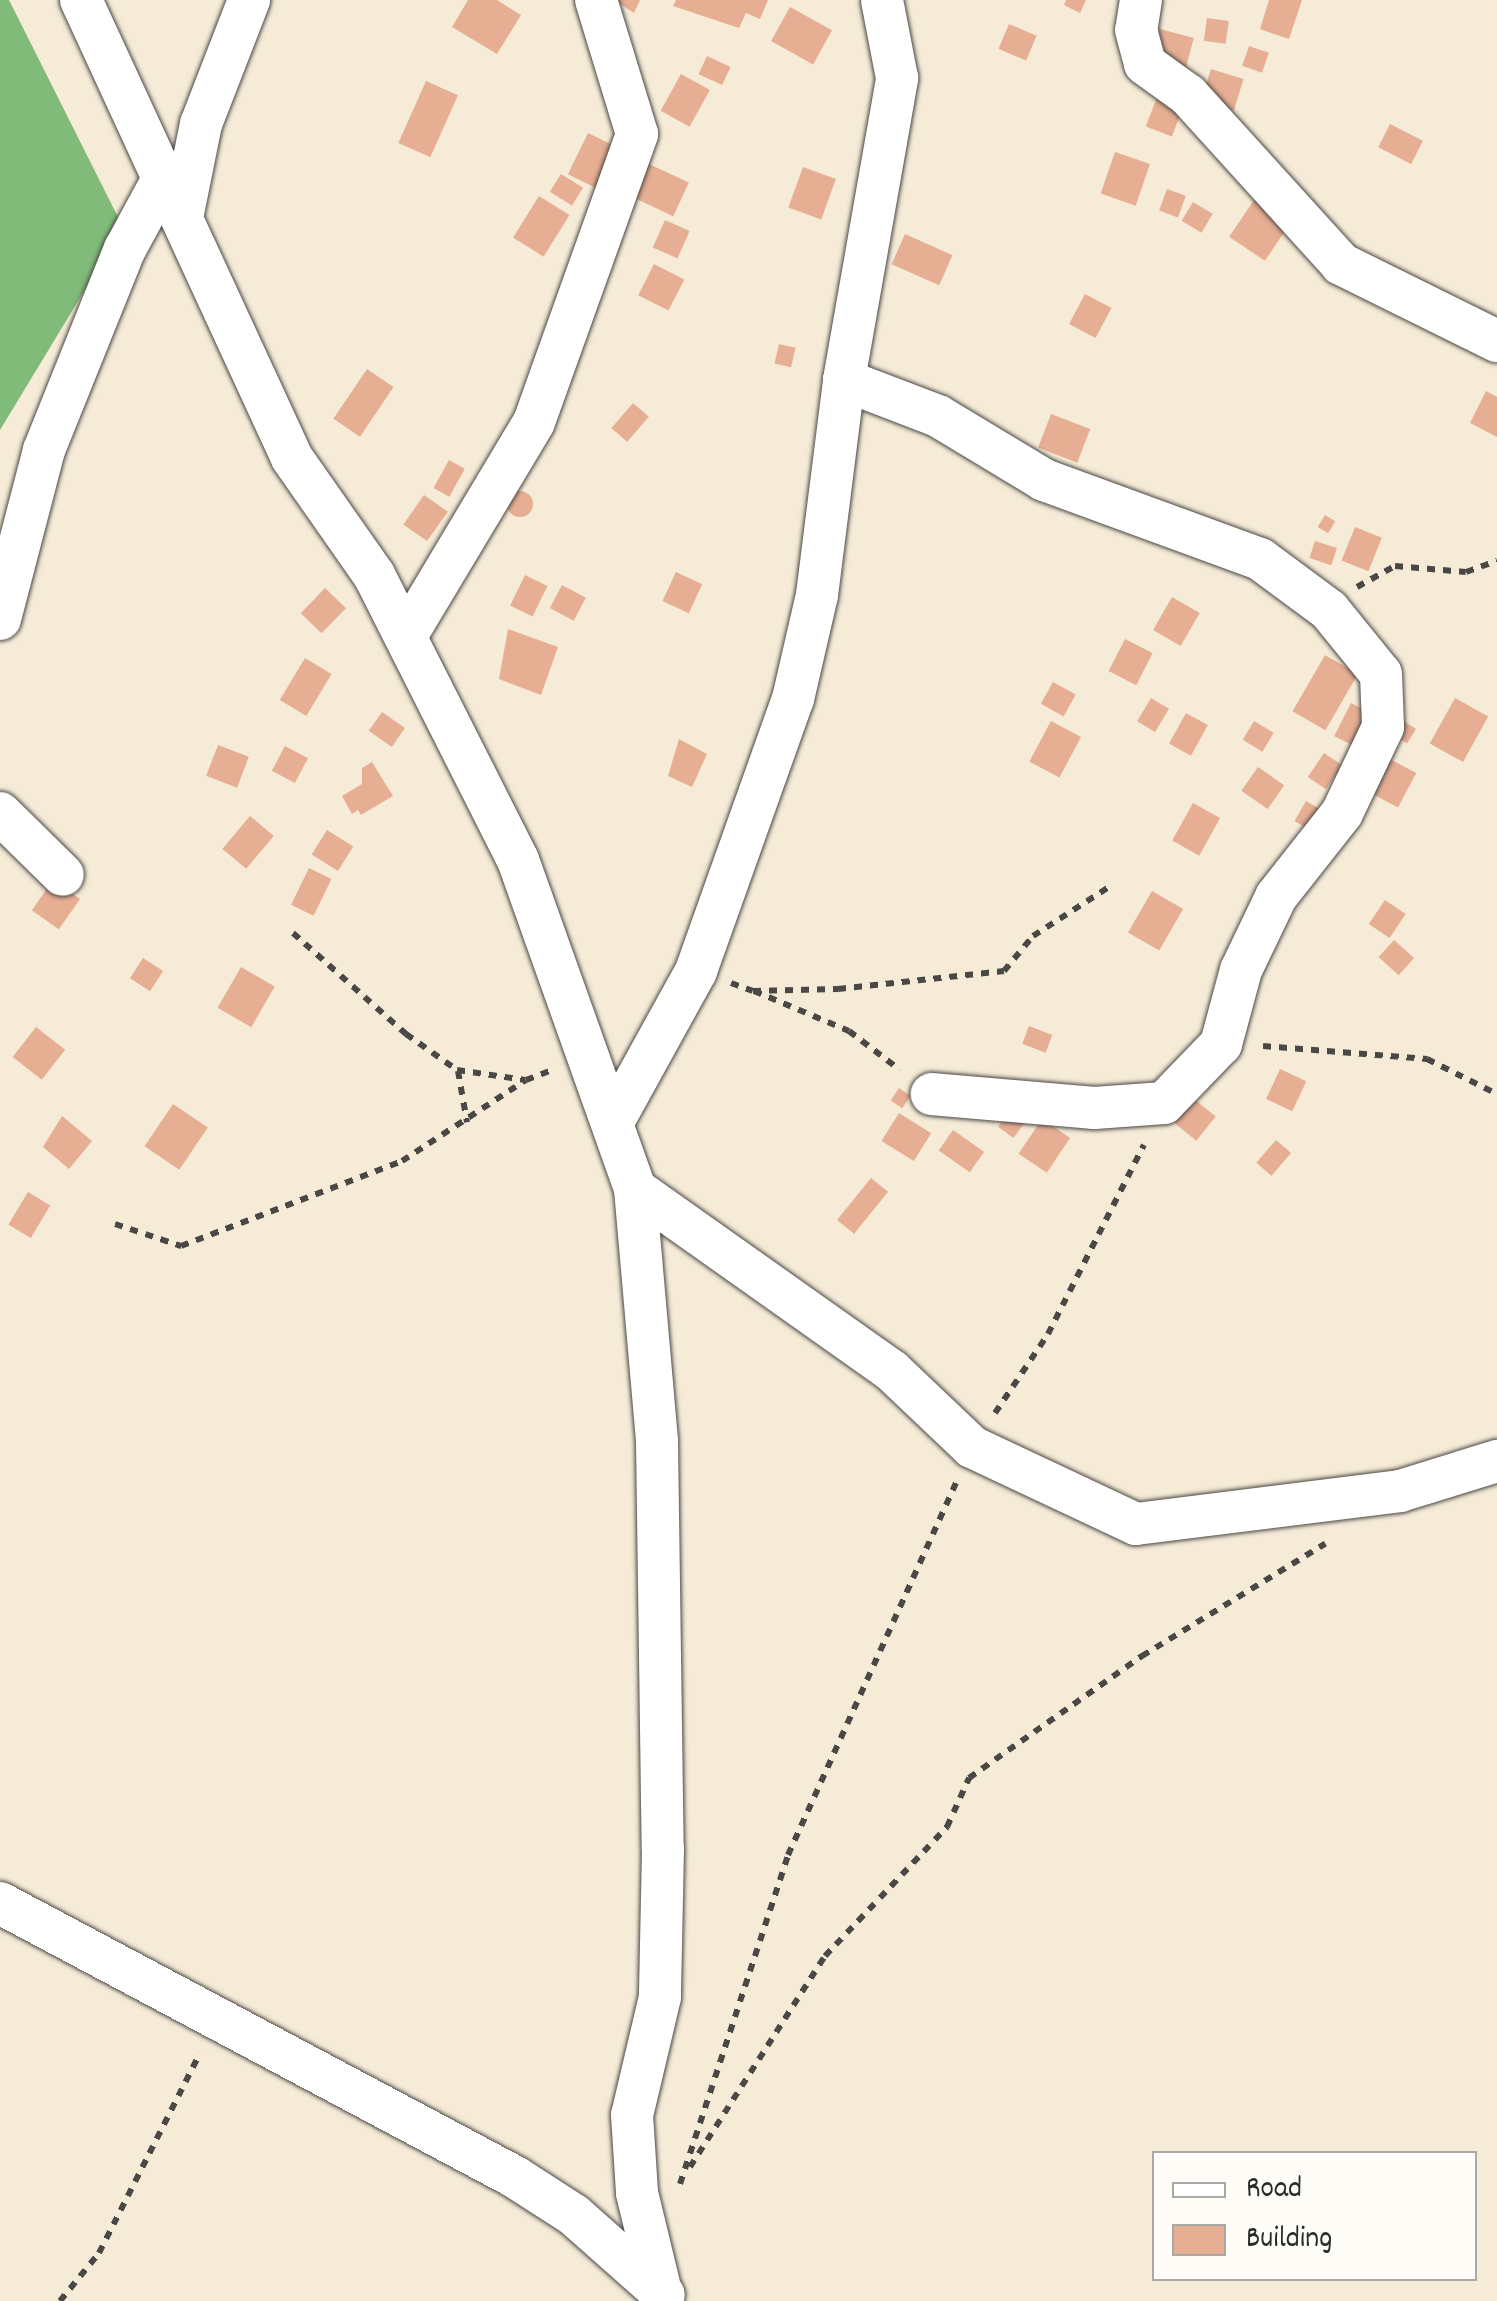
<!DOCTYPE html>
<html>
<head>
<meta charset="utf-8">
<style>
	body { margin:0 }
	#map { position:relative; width:1497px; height:2301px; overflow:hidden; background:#f6ebd7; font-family:Dekko,sans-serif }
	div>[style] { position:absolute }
	.forest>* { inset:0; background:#80bb79 }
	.building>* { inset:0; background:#e6ae93; transform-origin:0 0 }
	.round { border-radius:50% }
	.path>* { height:6px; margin-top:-3px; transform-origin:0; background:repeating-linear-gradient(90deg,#494845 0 8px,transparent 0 16px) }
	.roads { filter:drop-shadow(0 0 2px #494845) drop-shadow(0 0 2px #494845) }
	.minor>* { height:42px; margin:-21px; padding:0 21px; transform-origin:21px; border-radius:21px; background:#fff }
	span { translate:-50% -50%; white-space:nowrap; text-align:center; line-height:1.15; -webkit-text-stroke:8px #fdfcf7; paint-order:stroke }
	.legend { position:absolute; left:1152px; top:2151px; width:325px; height:130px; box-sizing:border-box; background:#fdfcf7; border:2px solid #a9a8a5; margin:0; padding:12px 18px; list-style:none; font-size:30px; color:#2b2b2b }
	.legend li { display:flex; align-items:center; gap:20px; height:50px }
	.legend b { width:50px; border:2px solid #a9a8a5 }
</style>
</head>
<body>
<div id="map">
	<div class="forest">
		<div style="clip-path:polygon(0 0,9px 0,123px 227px,0 430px)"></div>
	</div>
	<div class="building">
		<div style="clip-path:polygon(468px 0,497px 0,521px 15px,497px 54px,452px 27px)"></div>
		<div style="clip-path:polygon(614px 0,640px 0,634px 13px)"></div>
		<div style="clip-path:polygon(676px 0,768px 0,760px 19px,746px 13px,739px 28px,673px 6px)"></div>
		<div style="clip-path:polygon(1066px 0,1086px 0,1080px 13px,1064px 5px)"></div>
		<div style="clip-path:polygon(1269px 0,1302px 0,1289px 39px,1260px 29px)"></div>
		<div style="left:790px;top:7px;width:48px;height:39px;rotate:29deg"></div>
		<div style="left:1207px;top:18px;width:22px;height:23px;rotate:8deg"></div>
		<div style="left:1009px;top:24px;width:30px;height:27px;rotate:23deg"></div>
		<div style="left:1160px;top:29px;width:35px;height:30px;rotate:15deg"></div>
		<div style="left:1249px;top:46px;width:21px;height:21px;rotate:19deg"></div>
		<div style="left:707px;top:56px;width:26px;height:20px;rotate:25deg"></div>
		<div style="left:1211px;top:69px;width:34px;height:33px;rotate:17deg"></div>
		<div style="left:681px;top:74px;width:33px;height:42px;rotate:29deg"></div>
		<div style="left:426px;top:81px;width:35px;height:68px;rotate:24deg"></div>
		<div style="left:1159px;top:92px;width:28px;height:37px;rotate:21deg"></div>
		<div style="left:1390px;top:124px;width:37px;height:26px;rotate:27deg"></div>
		<div style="left:588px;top:133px;width:37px;height:46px;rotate:26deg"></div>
		<div style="left:1115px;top:152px;width:37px;height:44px;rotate:19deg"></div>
		<div style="left:649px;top:164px;width:44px;height:37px;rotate:25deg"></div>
		<div style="left:803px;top:167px;width:35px;height:43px;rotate:20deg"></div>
		<div style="left:561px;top:174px;width:26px;height:21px;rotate:32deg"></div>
		<div style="left:1167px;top:189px;width:20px;height:23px;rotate:20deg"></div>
		<div style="left:539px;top:196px;width:36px;height:49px;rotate:32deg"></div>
		<div style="left:1256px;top:197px;width:43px;height:48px;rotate:34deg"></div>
		<div style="left:1193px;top:202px;width:23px;height:22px;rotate:31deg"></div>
		<div style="left:665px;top:220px;width:27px;height:30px;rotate:24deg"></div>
		<div style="left:905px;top:234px;width:52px;height:33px;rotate:24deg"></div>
		<div style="left:654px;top:264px;width:34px;height:35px;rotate:27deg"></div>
		<div style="left:1085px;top:294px;width:30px;height:34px;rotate:28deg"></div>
		<div style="left:779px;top:344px;width:17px;height:20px;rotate:13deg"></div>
		<div style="left:367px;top:369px;width:32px;height:60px;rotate:34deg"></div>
		<div style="clip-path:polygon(1486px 391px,1497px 397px,1497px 437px,1470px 423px)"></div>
		<div style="left:633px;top:403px;width:21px;height:33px;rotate:41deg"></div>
		<div style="left:1051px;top:414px;width:42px;height:36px;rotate:21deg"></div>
		<div style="left:449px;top:460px;width:18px;height:32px;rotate:29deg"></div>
		<div class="round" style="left:507px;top:491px;width:26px;height:26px"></div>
		<div style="left:424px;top:495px;width:29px;height:36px;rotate:35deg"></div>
		<div style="left:1325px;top:515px;width:12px;height:14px;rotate:31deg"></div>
		<div style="left:1355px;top:527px;width:29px;height:36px;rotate:22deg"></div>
		<div style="left:1315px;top:541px;width:23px;height:18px;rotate:18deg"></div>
		<div style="left:676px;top:572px;width:29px;height:32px;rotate:25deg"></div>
		<div style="left:525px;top:575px;width:25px;height:34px;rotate:26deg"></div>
		<div style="left:562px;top:585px;width:27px;height:26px;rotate:28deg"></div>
		<div style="left:325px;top:588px;width:29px;height:35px;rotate:44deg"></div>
		<div style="left:1172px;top:597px;width:32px;height:38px;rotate:30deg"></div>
		<div style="clip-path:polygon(508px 629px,558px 647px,541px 695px,499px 679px)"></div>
		<div style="left:1125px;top:639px;width:31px;height:36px;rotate:27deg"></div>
		<div style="left:1325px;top:655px;width:38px;height:65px;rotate:30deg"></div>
		<div style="left:305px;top:658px;width:31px;height:49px;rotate:31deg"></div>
		<div style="left:1053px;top:682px;width:26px;height:25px;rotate:29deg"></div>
		<div style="left:1151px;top:698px;width:21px;height:27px;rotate:31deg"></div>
		<div style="left:1455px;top:698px;width:38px;height:52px;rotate:29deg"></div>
		<div style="left:1351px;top:703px;width:28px;height:37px;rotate:27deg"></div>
		<div style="left:382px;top:712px;width:28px;height:23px;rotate:35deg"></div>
		<div style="left:1186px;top:713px;width:25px;height:35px;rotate:29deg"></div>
		<div style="left:1400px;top:719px;width:19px;height:17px;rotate:32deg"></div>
		<div style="left:1051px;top:721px;width:34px;height:46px;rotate:28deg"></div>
		<div style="left:1254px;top:721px;width:23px;height:22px;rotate:31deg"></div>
		<div style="clip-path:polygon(679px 739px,707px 754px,692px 787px,668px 776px)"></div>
		<div style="left:218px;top:745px;width:33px;height:33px;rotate:21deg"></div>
		<div style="left:285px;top:746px;width:26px;height:28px;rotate:28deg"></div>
		<div style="left:1324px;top:753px;width:22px;height:29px;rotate:34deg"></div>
		<div style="left:1388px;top:758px;width:32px;height:39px;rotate:28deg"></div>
		<div style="clip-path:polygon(372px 762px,393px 796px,361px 815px,358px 810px,352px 814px,342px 796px,362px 784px,362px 768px)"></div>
		<div style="left:1258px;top:767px;width:32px;height:29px;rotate:35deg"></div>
		<div style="left:1306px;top:801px;width:22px;height:23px;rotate:30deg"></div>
		<div style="left:1193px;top:803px;width:31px;height:43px;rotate:29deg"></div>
		<div style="left:250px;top:816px;width:31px;height:43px;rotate:40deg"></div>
		<div style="left:327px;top:830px;width:31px;height:29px;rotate:32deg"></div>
		<div style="left:309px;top:868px;width:25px;height:41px;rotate:26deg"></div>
		<div style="left:53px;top:880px;width:33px;height:37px;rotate:35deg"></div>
		<div style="left:1152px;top:891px;width:36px;height:48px;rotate:30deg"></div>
		<div style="left:1385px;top:900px;width:25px;height:29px;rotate:34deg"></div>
		<div style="left:1394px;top:940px;width:27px;height:23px;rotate:42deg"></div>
		<div style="left:143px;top:958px;width:24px;height:24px;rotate:33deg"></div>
		<div style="left:241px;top:967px;width:39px;height:47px;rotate:30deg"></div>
		<div style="left:1029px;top:1026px;width:25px;height:19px;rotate:21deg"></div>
		<div style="left:36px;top:1027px;width:37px;height:38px;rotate:38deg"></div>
		<div style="left:1280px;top:1069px;width:29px;height:33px;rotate:25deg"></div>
		<div style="left:899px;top:1088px;width:14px;height:15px;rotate:34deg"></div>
		<div style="left:1194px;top:1099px;width:28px;height:31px;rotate:39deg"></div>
		<div style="left:173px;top:1104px;width:42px;height:51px;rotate:34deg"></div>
		<div style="left:1011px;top:1109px;width:19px;height:22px;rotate:36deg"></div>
		<div style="left:899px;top:1113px;width:38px;height:33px;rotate:32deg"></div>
		<div style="clip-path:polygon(62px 1116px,92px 1141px,69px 1169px,43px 1147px)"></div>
		<div style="left:1042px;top:1119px;width:34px;height:42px;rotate:34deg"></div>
		<div style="left:953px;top:1130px;width:38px;height:25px;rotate:35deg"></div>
		<div style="left:1276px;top:1140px;width:20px;height:30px;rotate:41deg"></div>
		<div style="left:871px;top:1178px;width:22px;height:54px;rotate:39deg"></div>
		<div style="left:28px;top:1192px;width:26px;height:38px;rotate:31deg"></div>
	</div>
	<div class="path">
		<div style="left:1357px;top:587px;width:43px;rotate:-28.9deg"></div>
		<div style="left:1395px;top:566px;width:71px;rotate:4.8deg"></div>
		<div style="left:1466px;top:572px;width:33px;rotate:-20deg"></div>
		<div style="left:293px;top:933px;width:152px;rotate:41.8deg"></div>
		<div style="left:406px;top:1034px;width:62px;rotate:35.2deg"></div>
		<div style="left:457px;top:1070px;width:69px;rotate:8.4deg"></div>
		<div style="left:731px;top:983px;width:23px;rotate:20deg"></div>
		<div style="left:753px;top:991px;width:85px;rotate:-1.3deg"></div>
		<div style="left:838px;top:989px;width:167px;rotate:-6.2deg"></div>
		<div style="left:1004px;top:971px;width:45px;rotate:-50.4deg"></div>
		<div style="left:1033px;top:936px;width:94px;rotate:-32.8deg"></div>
		<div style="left:754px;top:991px;width:103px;rotate:22.8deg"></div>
		<div style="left:849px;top:1031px;width:64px;rotate:37.4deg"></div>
		<div style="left:1263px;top:1046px;width:165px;rotate:4.5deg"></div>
		<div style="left:1427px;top:1059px;width:78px;rotate:26.6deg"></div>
		<div style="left:458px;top:1071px;width:52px;rotate:80deg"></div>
		<div style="left:115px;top:1224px;width:70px;rotate:18.4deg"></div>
		<div style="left:181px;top:1246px;width:237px;rotate:-21deg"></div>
		<div style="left:402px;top:1161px;width:148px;rotate:-33.2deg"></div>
		<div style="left:526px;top:1080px;width:28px;rotate:-21deg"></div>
		<div style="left:995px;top:1413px;width:95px;rotate:-56.1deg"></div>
		<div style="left:1048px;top:1334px;width:212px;rotate:-63.1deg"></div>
		<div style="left:690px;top:2167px;width:250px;rotate:-57.4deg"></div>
		<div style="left:825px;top:1956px;width:178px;rotate:-46.6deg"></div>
		<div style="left:947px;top:1827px;width:54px;rotate:-65.8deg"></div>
		<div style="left:969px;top:1778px;width:212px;rotate:-35.2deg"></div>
		<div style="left:1142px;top:1656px;width:215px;rotate:-31.5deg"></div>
		<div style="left:680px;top:2184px;width:346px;rotate:-71.8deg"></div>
		<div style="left:788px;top:1855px;width:410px;rotate:-65.7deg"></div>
		<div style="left:60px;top:2301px;width:62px;rotate:-50.9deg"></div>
		<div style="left:99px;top:2253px;width:224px;rotate:-63.2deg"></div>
	</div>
	<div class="roads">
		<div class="minor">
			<div style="left:81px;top:0;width:504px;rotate:65.26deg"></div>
			<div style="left:292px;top:458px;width:143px;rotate:55deg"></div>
			<div style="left:374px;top:575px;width:319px;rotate:63.2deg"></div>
			<div style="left:518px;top:860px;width:349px;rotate:70.4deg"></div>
			<div style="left:635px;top:1189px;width:253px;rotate:85deg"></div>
			<div style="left:657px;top:1441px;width:408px;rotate:89.2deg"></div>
			<div style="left:663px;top:1849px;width:148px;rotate:91.2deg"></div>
			<div style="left:660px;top:1997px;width:121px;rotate:103.3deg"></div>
			<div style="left:632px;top:2115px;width:78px;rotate:86.3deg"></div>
			<div style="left:637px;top:2193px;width:98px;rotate:76.4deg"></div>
			<div style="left:1141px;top:0;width:30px;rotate:99deg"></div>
			<div style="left:1136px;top:30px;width:35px;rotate:75deg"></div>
			<div style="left:1145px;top:64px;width:53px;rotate:35.8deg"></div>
			<div style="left:1188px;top:95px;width:228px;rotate:47.8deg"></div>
			<div style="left:1341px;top:264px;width:174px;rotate:26.3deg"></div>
			<div style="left:183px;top:213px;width:91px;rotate:-78.6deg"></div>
			<div style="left:201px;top:124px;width:133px;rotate:-68.8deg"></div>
			<div style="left:844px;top:380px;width:101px;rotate:21deg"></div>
			<div style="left:938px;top:416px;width:124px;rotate:31.1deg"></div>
			<div style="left:1044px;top:480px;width:230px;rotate:20.1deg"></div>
			<div style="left:1260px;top:559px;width:86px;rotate:36.5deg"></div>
			<div style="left:1329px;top:610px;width:82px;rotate:50.9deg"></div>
			<div style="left:1381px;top:674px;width:53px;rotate:87.8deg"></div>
			<div style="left:1383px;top:727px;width:95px;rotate:115.5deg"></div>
			<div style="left:1342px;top:813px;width:107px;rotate:128.2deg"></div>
			<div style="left:1276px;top:897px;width:81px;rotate:115.6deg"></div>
			<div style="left:1241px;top:970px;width:77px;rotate:105.1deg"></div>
			<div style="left:1221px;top:1044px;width:82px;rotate:134deg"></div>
			<div style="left:1164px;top:1103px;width:70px;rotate:175.9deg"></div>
			<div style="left:1094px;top:1108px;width:163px;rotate:-175.1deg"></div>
			<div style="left:0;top:619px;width:175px;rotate:-75.4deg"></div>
			<div style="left:44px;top:450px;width:217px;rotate:-68.1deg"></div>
			<div style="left:125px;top:249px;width:84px;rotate:-61.6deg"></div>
			<div style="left:406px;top:636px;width:249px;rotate:-59.1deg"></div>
			<div style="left:534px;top:422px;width:306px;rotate:-70.3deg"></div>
			<div style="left:637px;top:134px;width:140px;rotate:-107deg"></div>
			<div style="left:0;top:813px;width:88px;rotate:44.5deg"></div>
			<div style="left:615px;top:1118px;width:168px;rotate:-61.1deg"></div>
			<div style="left:696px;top:971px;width:289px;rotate:-70.4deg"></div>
			<div style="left:793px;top:699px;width:107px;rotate:-77deg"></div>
			<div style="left:817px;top:595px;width:217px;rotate:-82.8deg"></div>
			<div style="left:844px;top:380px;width:307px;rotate:-80deg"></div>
			<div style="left:897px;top:78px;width:79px;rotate:-100.9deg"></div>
			<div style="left:635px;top:1189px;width:315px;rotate:35.3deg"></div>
			<div style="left:892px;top:1371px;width:110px;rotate:43.5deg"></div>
			<div style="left:972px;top:1447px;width:181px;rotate:25.2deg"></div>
			<div style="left:1136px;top:1524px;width:266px;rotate:-7.1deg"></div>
			<div style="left:1400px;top:1491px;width:102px;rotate:-17.2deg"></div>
			<div style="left:0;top:1903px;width:583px;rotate:28.01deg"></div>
			<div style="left:515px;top:2177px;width:70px;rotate:32.8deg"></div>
			<div style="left:574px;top:2215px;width:120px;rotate:41.6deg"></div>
		</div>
	</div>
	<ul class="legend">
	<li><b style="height:12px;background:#fff"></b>Road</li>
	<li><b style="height:28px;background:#e6ae93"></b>Building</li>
	</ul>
</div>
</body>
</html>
